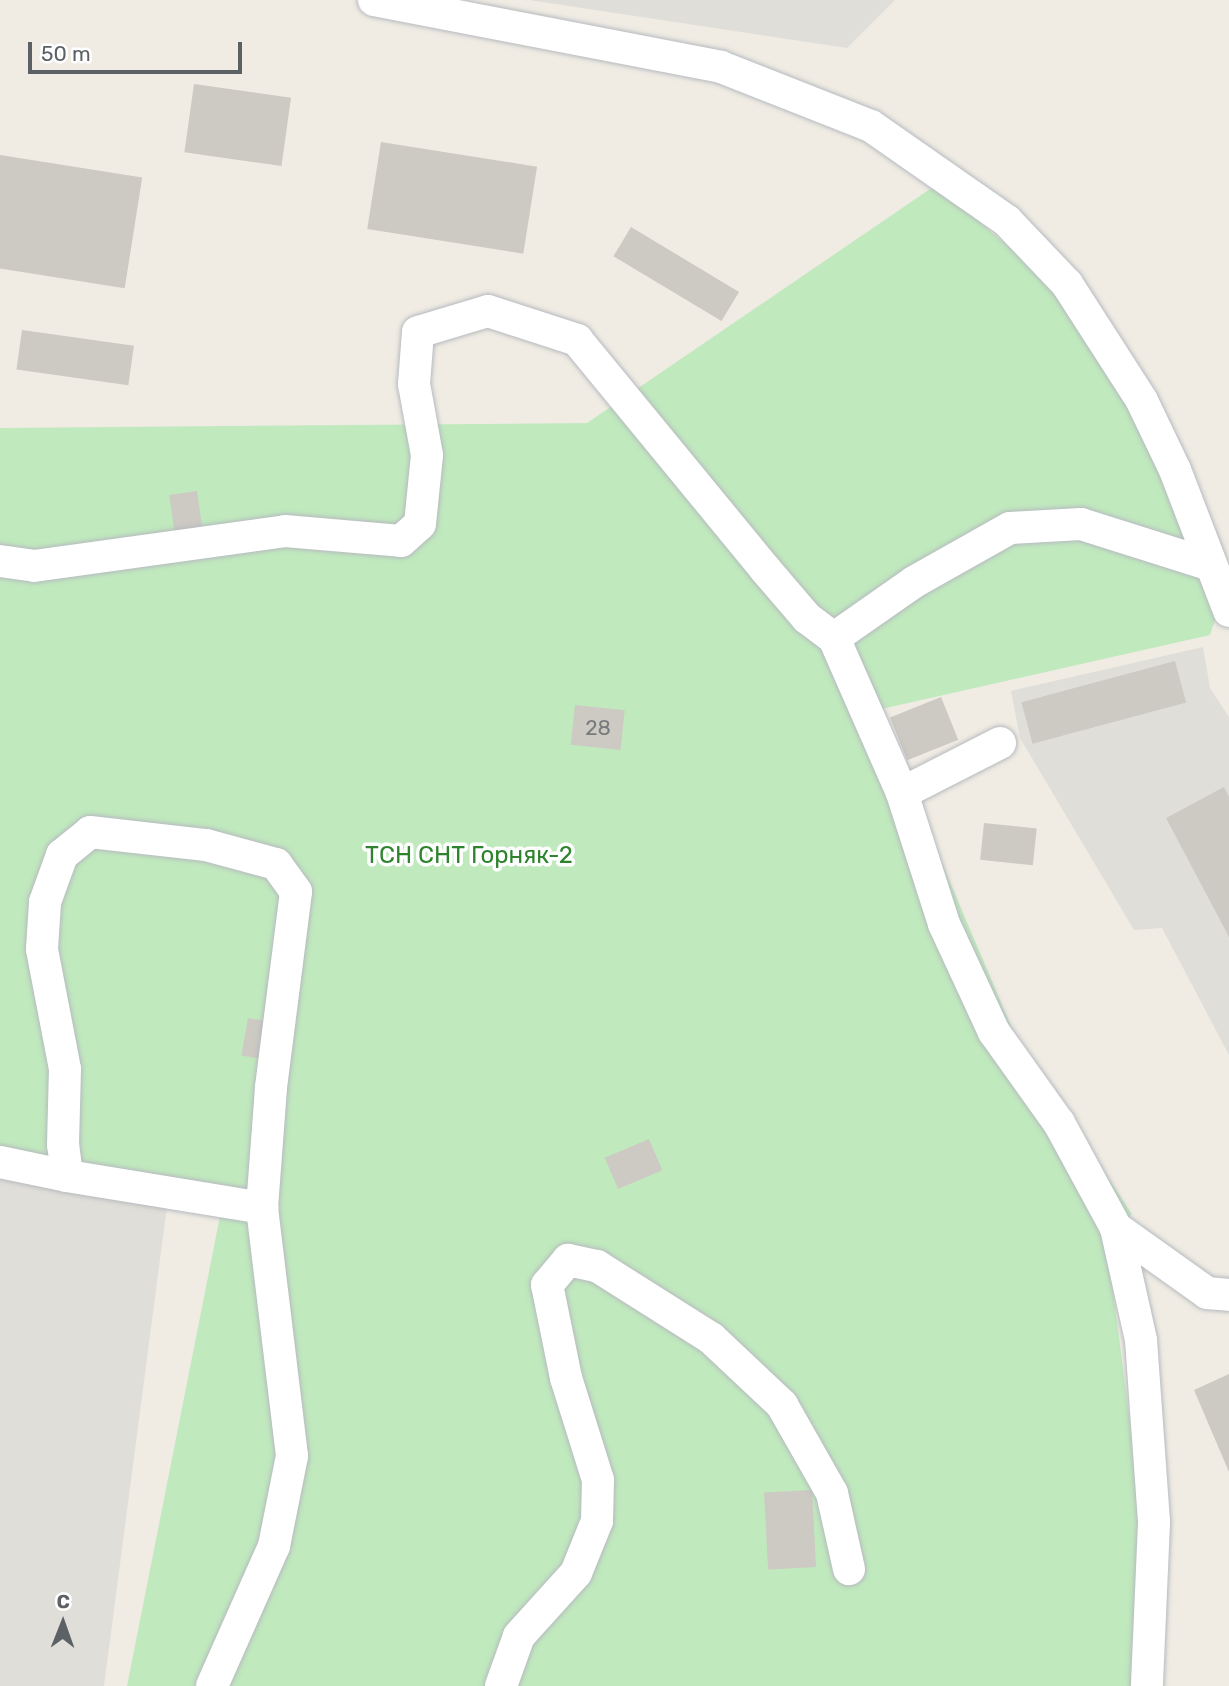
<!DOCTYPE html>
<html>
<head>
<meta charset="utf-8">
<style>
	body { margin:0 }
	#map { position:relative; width:1229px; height:1686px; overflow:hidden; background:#f0ece4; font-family:Rubik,sans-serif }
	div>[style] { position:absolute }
	.industrial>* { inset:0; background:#e0ded8 }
	.green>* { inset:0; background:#c0e9be }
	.building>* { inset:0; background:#cdc9c3; transform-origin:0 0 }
	.roads { filter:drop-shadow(0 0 2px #b6babf) drop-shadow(0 0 2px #b6babf) }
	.minor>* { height:32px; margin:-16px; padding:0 16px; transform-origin:16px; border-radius:16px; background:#fff }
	span { translate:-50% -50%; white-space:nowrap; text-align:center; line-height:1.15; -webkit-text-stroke:7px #fff; paint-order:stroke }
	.number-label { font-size:21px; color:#787b7d }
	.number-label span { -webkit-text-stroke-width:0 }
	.park-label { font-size:24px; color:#2e842d }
	.north { position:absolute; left:28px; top:1588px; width:70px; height:70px; -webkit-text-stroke:5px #fff; paint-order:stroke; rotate:1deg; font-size:19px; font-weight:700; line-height:28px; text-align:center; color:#5c6166 }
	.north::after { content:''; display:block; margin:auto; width:24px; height:32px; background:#5c6166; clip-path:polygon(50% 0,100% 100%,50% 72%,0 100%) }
	.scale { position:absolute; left:28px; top:42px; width:214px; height:32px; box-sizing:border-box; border:4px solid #5c6166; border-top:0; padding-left:9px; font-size:21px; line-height:24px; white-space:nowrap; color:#5c6166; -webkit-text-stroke:5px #fff; paint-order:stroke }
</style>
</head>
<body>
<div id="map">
	<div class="industrial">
		<div style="clip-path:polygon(529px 0,895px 0,847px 48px)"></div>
		<div style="clip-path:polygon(1203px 647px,1210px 688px,1229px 717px,1229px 1055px,1162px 928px,1134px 930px,1020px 738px,1011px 691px)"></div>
		<div style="clip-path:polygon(0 1178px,167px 1206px,104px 1686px,0 1686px)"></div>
	</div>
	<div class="green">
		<div style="clip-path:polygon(936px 185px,1057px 288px,1133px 406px,1218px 611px,1210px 635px,877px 710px,1014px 1033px,1132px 1214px,1106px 1237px,1143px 1523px,1137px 1686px,127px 1686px,221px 1211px,0 1170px,0 428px,587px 423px)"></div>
	</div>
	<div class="building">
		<div style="left:194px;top:84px;width:98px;height:69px;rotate:8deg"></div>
		<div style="left:381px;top:142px;width:158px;height:88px;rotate:9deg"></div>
		<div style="left:0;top:155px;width:144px;height:112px;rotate:9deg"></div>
		<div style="left:631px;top:227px;width:126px;height:34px;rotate:31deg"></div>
		<div style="left:22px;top:330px;width:113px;height:40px;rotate:8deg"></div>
		<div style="left:197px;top:491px;width:44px;height:28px;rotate:82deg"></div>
		<div style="left:1175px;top:661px;width:43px;height:159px;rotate:75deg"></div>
		<div style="left:941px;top:697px;width:46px;height:55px;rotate:68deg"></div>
		<div style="left:575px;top:705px;width:50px;height:40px;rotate:6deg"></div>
		<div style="clip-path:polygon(1224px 787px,1229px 797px,1229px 937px,1166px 818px)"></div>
		<div style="left:984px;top:823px;width:53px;height:37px;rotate:6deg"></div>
		<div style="left:248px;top:1018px;width:28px;height:38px;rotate:10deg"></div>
		<div style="left:649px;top:1139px;width:34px;height:48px;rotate:67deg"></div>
		<div style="clip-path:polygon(1229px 1374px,1229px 1472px,1194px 1390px)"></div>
		<div style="left:812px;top:1490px;width:77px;height:48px;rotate:87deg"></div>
	</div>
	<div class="roads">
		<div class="minor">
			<div style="left:374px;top:0;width:353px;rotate:10.9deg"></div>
			<div style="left:721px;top:67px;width:161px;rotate:21.5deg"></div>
			<div style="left:871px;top:126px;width:166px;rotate:34.9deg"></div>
			<div style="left:1007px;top:221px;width:87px;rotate:46.4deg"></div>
			<div style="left:1067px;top:284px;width:139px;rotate:57.3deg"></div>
			<div style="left:1142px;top:401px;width:76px;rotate:64.4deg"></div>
			<div style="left:1175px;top:470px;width:151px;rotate:69deg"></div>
			<div style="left:0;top:561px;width:34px;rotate:8deg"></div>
			<div style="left:34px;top:566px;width:253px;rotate:-7.9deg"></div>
			<div style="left:285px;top:531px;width:116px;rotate:4.9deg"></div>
			<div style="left:401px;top:541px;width:25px;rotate:-42deg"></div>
			<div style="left:420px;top:524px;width:69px;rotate:-84.2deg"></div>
			<div style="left:427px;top:455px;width:72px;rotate:-100.4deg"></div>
			<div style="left:414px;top:384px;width:52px;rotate:-85.6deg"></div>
			<div style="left:418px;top:332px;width:73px;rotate:-16.7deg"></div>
			<div style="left:488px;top:311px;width:94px;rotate:18deg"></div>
			<div style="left:577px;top:340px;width:296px;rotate:50.6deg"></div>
			<div style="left:765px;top:569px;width:65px;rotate:49.4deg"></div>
			<div style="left:807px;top:618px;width:34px;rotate:37deg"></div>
			<div style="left:834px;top:638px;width:169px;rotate:66.3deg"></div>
			<div style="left:902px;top:793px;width:138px;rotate:72.2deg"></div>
			<div style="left:944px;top:924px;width:119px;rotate:65.2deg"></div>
			<div style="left:994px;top:1032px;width:112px;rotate:54.5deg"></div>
			<div style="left:1059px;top:1123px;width:119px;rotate:61.5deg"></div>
			<div style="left:1116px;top:1228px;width:112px;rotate:35.5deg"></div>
			<div style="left:1207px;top:1293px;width:22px;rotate:5deg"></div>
			<div style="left:834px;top:638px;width:98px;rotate:-35deg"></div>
			<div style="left:914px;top:582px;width:110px;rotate:-29.4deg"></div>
			<div style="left:1010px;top:528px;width:71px;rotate:-3.2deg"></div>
			<div style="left:1081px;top:524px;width:136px;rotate:17.5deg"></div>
			<div style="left:902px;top:793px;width:110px;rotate:-27deg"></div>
			<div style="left:0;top:1162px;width:68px;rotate:11.8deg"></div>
			<div style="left:67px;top:1176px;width:31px;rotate:-97deg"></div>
			<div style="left:63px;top:1145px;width:76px;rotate:-88.5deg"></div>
			<div style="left:65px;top:1069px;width:122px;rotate:-100.9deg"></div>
			<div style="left:42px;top:949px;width:47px;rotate:-86.3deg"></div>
			<div style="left:45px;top:902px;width:50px;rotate:-70.1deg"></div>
			<div style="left:62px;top:855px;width:36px;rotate:-39deg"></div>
			<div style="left:90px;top:832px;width:117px;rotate:6.4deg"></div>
			<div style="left:206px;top:845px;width:73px;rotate:15.2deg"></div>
			<div style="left:276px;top:864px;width:34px;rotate:54deg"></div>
			<div style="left:296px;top:892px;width:198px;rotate:97.3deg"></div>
			<div style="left:271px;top:1088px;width:120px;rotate:94.3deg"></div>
			<div style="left:262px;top:1208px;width:250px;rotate:83.1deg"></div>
			<div style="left:292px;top:1456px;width:92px;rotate:101.3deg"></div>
			<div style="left:274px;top:1546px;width:153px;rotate:113.9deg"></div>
			<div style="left:67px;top:1176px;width:198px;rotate:9.3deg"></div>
			<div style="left:1116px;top:1228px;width:115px;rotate:77.4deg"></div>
			<div style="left:1141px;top:1340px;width:183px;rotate:85.9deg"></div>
			<div style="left:1154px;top:1523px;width:163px;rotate:92.5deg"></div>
			<div style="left:501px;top:1686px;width:53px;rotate:-70.2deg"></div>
			<div style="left:519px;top:1636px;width:85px;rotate:-47.9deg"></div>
			<div style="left:576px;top:1573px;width:56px;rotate:-68deg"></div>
			<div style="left:597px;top:1521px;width:41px;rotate:-88.6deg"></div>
			<div style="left:598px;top:1480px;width:107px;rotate:-107.4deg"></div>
			<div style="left:566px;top:1378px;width:95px;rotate:-101.5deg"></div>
			<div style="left:547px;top:1285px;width:33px;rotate:-50deg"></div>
			<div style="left:568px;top:1260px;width:30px;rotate:12deg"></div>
			<div style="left:597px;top:1266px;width:135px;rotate:32.3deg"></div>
			<div style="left:711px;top:1338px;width:98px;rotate:43.3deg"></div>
			<div style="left:782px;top:1405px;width:101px;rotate:60.4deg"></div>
			<div style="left:832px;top:1493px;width:78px;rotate:77.4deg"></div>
		</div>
	</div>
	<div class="number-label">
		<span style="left:598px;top:728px">28</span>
	</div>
	<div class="park-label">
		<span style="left:469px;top:856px">ТСН СНТ Горняк-2</span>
	</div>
	<div class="north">С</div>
	<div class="scale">50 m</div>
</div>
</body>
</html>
